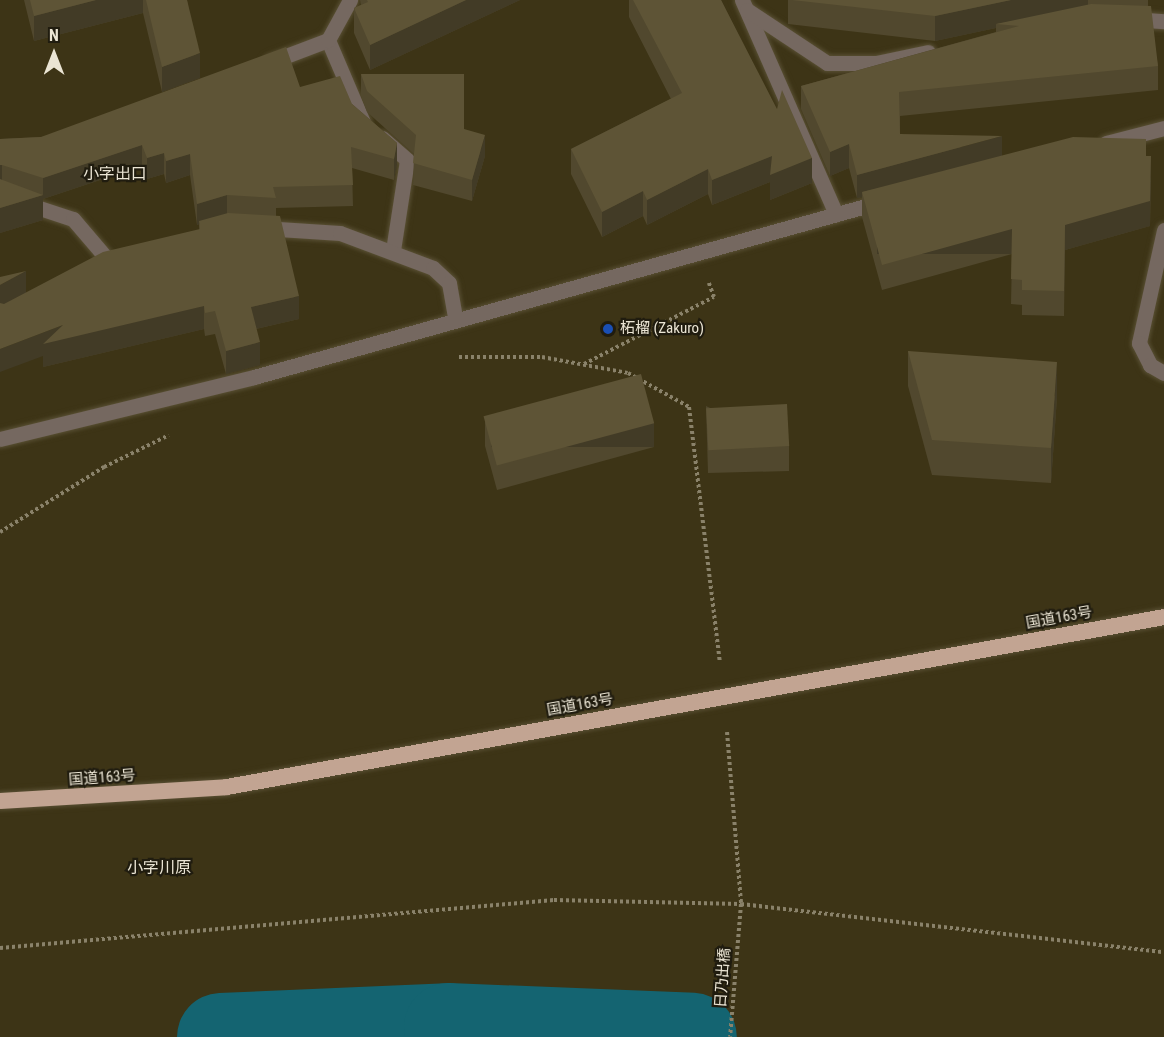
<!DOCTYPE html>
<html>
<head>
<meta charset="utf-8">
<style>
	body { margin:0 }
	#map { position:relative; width:1164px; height:1037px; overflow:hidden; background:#3d3416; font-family:"Roboto Condensed","Noto Sans JP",sans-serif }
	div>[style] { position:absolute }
	.river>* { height:88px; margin:-44px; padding:0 44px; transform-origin:44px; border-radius:44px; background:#146471 }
	.path>* { height:4px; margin-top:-2px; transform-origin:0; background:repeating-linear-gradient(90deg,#8a826a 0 3px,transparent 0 6px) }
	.roads { filter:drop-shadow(0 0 2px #595034) drop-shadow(0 0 2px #595034) }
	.minor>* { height:15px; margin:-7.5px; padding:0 7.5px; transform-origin:7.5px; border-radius:7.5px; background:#756860 }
	.trunk>* { height:16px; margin:-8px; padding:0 8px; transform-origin:8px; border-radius:8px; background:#c2a492 }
	.wall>* { inset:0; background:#51482e }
	.shaded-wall>* { inset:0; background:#423b26; transform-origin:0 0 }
	.building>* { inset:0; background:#5e5436; transform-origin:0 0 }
	.dots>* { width:16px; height:16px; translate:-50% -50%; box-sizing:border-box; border:3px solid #201c0f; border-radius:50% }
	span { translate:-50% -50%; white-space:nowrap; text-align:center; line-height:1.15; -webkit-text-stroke:4.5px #201c0f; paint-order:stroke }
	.poi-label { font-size:15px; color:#ebe5d4 }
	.left { translate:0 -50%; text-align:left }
	.street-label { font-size:15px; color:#ebe5d4 }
	.neighbourhood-label { font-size:16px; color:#ebe5d4 }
	.north { position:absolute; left:24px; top:24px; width:60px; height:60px; -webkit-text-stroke:4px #201c0f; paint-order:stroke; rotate:0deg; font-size:16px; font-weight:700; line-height:24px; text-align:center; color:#ebe5d4 }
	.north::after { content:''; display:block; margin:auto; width:21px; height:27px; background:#ebe5d4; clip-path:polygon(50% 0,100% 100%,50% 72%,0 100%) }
</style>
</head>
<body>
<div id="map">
	<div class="river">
		<div style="left:221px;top:1037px;width:227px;rotate:-2.5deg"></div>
		<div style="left:448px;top:1027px;width:245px;rotate:2.3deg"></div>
	</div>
	<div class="path">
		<div style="left:459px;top:357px;width:83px"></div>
		<div style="left:542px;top:357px;width:87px;rotate:10.5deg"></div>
		<div style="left:628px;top:373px;width:70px;rotate:29.1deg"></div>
		<div style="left:689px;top:407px;width:257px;rotate:83.1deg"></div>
		<div style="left:584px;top:364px;width:146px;rotate:-27.3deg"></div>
		<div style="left:714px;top:297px;width:15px;rotate:-110deg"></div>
		<div style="left:0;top:532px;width:123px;rotate:-32deg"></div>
		<div style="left:104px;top:467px;width:72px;rotate:-26.2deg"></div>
		<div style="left:727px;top:732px;width:173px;rotate:85.3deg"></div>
		<div style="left:741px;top:904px;width:133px;rotate:94.7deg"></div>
		<div style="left:0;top:948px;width:556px;rotate:-4.95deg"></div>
		<div style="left:554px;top:900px;width:187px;rotate:1.2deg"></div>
		<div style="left:741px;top:904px;width:426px;rotate:6.5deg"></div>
	</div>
	<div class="roads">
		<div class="minor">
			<div style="left:742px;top:0;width:234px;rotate:66.3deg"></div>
			<div style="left:747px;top:10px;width:96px;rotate:33.5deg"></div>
			<div style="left:827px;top:63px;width:49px"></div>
			<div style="left:876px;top:63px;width:53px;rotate:-11.9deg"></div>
			<div style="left:1132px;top:19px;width:32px;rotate:4deg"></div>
			<div style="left:328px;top:40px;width:89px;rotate:66.9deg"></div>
			<div style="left:270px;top:62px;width:62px;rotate:-20.8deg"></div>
			<div style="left:328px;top:40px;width:46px;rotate:-61.2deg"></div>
			<div style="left:382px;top:138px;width:33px;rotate:41deg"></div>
			<div style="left:407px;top:160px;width:91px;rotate:98.8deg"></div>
			<div style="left:1106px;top:143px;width:60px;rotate:-14.5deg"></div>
			<div style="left:0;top:195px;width:77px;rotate:18.2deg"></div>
			<div style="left:73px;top:219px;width:55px;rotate:49.4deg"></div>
			<div style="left:263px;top:228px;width:77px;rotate:3.7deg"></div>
			<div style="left:340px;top:233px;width:99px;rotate:20.6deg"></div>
			<div style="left:433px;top:268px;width:22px;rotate:43deg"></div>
			<div style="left:449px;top:283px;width:35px;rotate:80deg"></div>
			<div style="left:1164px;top:230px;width:116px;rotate:102.5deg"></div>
			<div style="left:1139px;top:343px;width:25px;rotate:63deg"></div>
			<div style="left:1150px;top:365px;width:16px;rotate:30deg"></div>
			<div style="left:0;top:439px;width:261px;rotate:-13.7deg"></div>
			<div style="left:254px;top:377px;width:650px;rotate:-15.62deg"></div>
		</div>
		<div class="trunk">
			<div style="left:0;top:801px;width:227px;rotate:-3.5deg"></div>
			<div style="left:227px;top:787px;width:952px;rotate:-10.28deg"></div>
		</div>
	</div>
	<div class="wall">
		<div style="clip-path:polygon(24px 0,187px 0,200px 78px,162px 92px,143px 13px,34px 41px)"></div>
		<div style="clip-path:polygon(360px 0,520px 0,370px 70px,354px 33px,354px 8px,361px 5px)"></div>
		<div style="clip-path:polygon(629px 0,721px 0,812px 183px,770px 200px,770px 182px,712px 205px,708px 194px,647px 225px,643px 216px,602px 237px,571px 174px,571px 149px,671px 99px,629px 17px)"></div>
		<div style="clip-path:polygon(788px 0,1148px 0,1148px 6px,1158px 66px,1158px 90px,900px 116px,900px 134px,1002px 156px,1146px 156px,1151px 181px,1150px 226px,1065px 250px,1064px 316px,1022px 315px,1022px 305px,1011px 304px,1012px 254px,882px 290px,862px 217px,862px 197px,857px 198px,849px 168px,830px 176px,801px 109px,801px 86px,996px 32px,996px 28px,935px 41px,788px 24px)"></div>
		<div style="clip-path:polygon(361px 74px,464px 129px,485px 156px,472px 201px,413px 185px,414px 154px,367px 112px,361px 96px)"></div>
		<div style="clip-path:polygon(300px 87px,352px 104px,397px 143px,397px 164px,394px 180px,352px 168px,353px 206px,276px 208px,276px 216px,299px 319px,256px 329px,260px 365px,226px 374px,215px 334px,205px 336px,204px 329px,43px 367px,43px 356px,199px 230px,199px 224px,197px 225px,190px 175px,166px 183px,164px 174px,147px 179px,142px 166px,43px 199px,43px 220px,0 233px,0 139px,41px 137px)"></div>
		<div style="clip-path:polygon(908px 351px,1057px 397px,1051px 483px,932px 475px,908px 386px)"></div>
		<div style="clip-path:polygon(706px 406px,789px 446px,789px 471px,708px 473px)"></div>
		<div style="clip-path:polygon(485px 421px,654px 447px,497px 490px,485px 446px)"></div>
	</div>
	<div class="shaded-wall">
		<div style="clip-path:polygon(96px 0,143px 0,143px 13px,34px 41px,34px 16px)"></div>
		<div style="clip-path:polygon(466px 0,520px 0,370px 70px,370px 45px)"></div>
		<div style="clip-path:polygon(1011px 0,1088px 0,1088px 8px,996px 24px,996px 28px,935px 41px,935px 16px)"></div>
		<div style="clip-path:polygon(200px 53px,200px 78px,162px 92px,162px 67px)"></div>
		<div style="clip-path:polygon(485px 135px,485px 156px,472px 201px,472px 180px)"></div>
		<div style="clip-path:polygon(1002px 136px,1002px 160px,862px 192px,862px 197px,857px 198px,857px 175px)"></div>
		<div style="clip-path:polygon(397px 143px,397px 164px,394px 180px,394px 159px)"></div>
		<div style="clip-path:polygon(849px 144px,849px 168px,830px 176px,830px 152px)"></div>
		<div style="clip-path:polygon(142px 145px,142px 166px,43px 199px,43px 220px,0 233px,0 208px,43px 195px,43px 178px)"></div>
		<div style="clip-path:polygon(164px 153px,164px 174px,147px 179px,147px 158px)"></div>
		<div style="clip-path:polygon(190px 154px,190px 175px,166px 183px,166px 161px)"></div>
		<div style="clip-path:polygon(772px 156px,812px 158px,812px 183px,770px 200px,770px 182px,712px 205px,712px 180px)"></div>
		<div style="clip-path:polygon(1151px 156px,1150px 226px,1065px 250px,1064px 316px,1065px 225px)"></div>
		<div style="left:0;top:165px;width:2px;height:22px"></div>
		<div style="clip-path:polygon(708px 169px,708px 194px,647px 225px,647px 200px)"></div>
		<div style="clip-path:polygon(643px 191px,643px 216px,602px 237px,602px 212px)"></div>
		<div style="clip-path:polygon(227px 195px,227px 216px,197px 225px,197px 204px)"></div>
		<div style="left:1012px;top:229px;width:25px;height:135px;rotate:90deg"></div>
		<div style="clip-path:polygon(26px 271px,26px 293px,0 308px,0 285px)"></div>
		<div style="clip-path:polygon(299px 296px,299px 319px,251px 330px,251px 307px)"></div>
		<div style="clip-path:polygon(204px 306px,204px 329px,43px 367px,43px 356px,0 372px,0 349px,63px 325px)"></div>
		<div style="clip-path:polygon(260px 342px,260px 365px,226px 374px,226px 351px)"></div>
		<div style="clip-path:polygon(1057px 362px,1057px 397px,1051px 483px,1051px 448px)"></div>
		<div style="left:654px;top:423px;width:24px;height:163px;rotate:90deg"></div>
	</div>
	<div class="building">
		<div style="clip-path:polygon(30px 0,96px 0,34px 16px)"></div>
		<div style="clip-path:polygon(146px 0,187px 0,200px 53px,162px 67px)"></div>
		<div style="clip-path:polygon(367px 0,466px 0,370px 45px,354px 8px,368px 2px)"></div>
		<div style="clip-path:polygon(633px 0,721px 0,777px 109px,782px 90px,812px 158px,770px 175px,772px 156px,712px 180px,708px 169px,647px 200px,643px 191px,602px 212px,571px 149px,682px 93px)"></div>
		<div style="clip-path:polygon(792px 0,1011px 0,935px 16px)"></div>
		<div style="clip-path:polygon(1091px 4px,1151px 6px,1158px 66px,899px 92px,900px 134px,1002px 136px,857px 175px,849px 144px,830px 152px,801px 86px,1019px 26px,996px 24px)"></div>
		<div style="clip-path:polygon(286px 47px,300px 87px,340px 76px,352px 104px,397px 143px,394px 159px,351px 147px,353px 185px,273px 187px,276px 198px,227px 195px,197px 204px,190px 154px,166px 161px,164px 153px,147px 158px,142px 145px,43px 178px,2px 165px,0 165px,0 139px,41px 137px)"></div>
		<div style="clip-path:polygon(361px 74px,464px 74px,464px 129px,485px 135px,472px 180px,413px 163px,416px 135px,367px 91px)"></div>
		<div style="clip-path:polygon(1073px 137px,1146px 139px,1146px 156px,1151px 156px,1150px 201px,1065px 225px,1064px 291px,1022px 290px,1022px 280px,1011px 279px,1012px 229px,882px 265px,862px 192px)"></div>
		<div style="clip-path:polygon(0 179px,43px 195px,0 208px)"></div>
		<div style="clip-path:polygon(228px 213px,280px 216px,299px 296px,251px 307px,260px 342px,226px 351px,215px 311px,205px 313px,204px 306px,43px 344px,63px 325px,0 349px,0 303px,4px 304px,103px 252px,200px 229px,199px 221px)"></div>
		<div style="clip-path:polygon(26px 271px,0 285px,0 277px)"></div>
		<div style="clip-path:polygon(908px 351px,1057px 362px,1051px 448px,932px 440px)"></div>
		<div style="left:641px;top:374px;width:51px;height:163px;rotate:75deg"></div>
		<div style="left:787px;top:404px;width:42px;height:81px;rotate:87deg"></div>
	</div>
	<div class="dots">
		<div style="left:608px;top:329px;background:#1a4fb4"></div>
	</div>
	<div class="poi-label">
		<span class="left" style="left:620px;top:329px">柘榴 (Zakuro)</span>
	</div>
	<div class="street-label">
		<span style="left:1059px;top:618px;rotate:-10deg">国道163号</span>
		<span style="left:580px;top:705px;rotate:-10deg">国道163号</span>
		<span style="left:102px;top:778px;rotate:-4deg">国道163号</span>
		<span style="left:723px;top:978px;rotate:-86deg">日乃出橋</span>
	</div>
	<div class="neighbourhood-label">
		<span style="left:115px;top:174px">小字出口</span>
		<span style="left:159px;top:868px">小字川原</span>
	</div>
	<div class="north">N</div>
</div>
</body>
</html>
